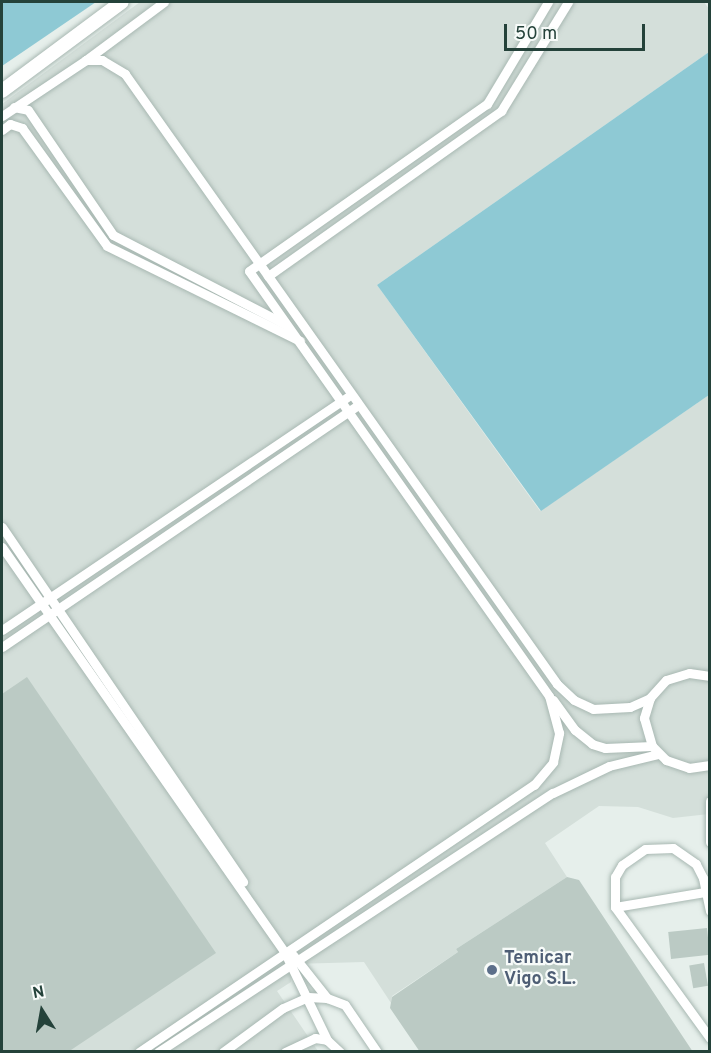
<!DOCTYPE html>
<html>
<head>
<meta charset="utf-8">
<style>
	body { margin:0 }
	#map { position:relative; width:711px; height:1053px; overflow:hidden; background:#e6efeb; font-family:Overpass,sans-serif }
	div>[style] { position:absolute }
	.built>* { inset:0; background:#d4dfda }
	.water>* { inset:0; background:#8ec9d4 }
	.building>* { inset:0; background:#bbcac4; transform-origin:0 0 }
	.roads { filter:drop-shadow(0 0 2px #a8b8b2) drop-shadow(0 0 2px #a8b8b2) }
	.service>* { height:9px; margin:-4.5px; padding:0 4.5px; transform-origin:4.5px; border-radius:4.5px; background:#fff }
	.pedestrian>* { height:14px; margin:-7px; padding:0 7px; transform-origin:7px; border-radius:7px; background:#fff }
	.dots>* { width:16px; height:16px; translate:-50% -50%; box-sizing:border-box; border:3px solid #f7fbf9; border-radius:50% }
	span { translate:-50% -50%; white-space:nowrap; text-align:center; line-height:1.15; -webkit-text-stroke:4.5px #f7fbf9; paint-order:stroke }
	.service-label { font-size:18px; color:#4e5e75; font-weight:700 }
	.left { translate:0 -50%; text-align:left }
	.frame { position:absolute; inset:0; border:3px solid #24423a; pointer-events:none }
	.north { position:absolute; left:12px; top:981px; width:60px; height:60px; -webkit-text-stroke:4px #f7fbf9; paint-order:stroke; rotate:349deg; font-size:16px; font-weight:700; line-height:24px; text-align:center; color:#24423a }
	.north::after { content:''; display:block; margin:auto; width:21px; height:27px; background:#24423a; clip-path:polygon(50% 0,100% 100%,50% 72%,0 100%) }
	.scale { position:absolute; left:504px; top:24px; width:141px; height:27px; box-sizing:border-box; border:3px solid #24423a; border-top:0; padding-left:8px; font-size:18px; line-height:21px; white-space:nowrap; color:#24423a; -webkit-text-stroke:4px #f7fbf9; paint-order:stroke }
</style>
</head>
<body>
<div id="map">
	<div class="built">
		<div style="clip-path:polygon(140px 2px,704px 2px,709px 9px,709px 52px,377px 285px,540px 511px,709px 395px,709px 814px,673px 818px,638px 807px,599px 806px,545px 843px,567px 877px,456px 949px,458px 952px,392px 996px,391px 1003px,364px 962px,293px 964px,291px 982px,277px 991px,318px 1051px,2px 1051px,2px 104px)"></div>
	</div>
	<div class="water">
		<div style="clip-path:polygon(2px 2px,96px 2px,2px 66px)"></div>
		<div style="clip-path:polygon(709px 52px,709px 395px,541px 511px,377px 285px)"></div>
	</div>
	<div class="building">
		<div style="clip-path:polygon(27px 677px,216px 953px,68px 1052px,2px 1052px,2px 694px)"></div>
		<div style="clip-path:polygon(567px 877px,579px 880px,693px 1052px,420px 1052px,390px 1008px,392px 997px,458px 952px,456px 949px)"></div>
		<div style="left:707px;top:928px;width:27px;height:39px;rotate:84deg"></div>
		<div style="left:704px;top:963px;width:23px;height:15px;rotate:80deg"></div>
	</div>
	<div class="roads">
		<div class="service">
			<div style="left:86px;top:60px;width:97px;rotate:-36.6deg"></div>
			<div style="left:14px;top:107px;width:14px;rotate:12deg"></div>
			<div style="left:28px;top:110px;width:151px;rotate:55.8deg"></div>
			<div style="left:113px;top:235px;width:194px;rotate:27.4deg"></div>
			<div style="left:2px;top:116px;width:101px;rotate:-33.7deg"></div>
			<div style="left:86px;top:60px;width:16px"></div>
			<div style="left:102px;top:60px;width:27px;rotate:31deg"></div>
			<div style="left:125px;top:74px;width:747px;rotate:54.69deg"></div>
			<div style="left:557px;top:684px;width:23px;rotate:43deg"></div>
			<div style="left:574px;top:700px;width:21px;rotate:25deg"></div>
			<div style="left:593px;top:709px;width:37px;rotate:-3deg"></div>
			<div style="left:630px;top:707px;width:22px;rotate:-24deg"></div>
			<div style="left:2px;top:130px;width:10px;rotate:-37deg"></div>
			<div style="left:10px;top:124px;width:13px;rotate:18deg"></div>
			<div style="left:22px;top:128px;width:145px;rotate:54.2deg"></div>
			<div style="left:107px;top:246px;width:215px;rotate:26.2deg"></div>
			<div style="left:268px;top:276px;width:286px;rotate:-35.3deg"></div>
			<div style="left:501px;top:111px;width:128px;rotate:-58.4deg"></div>
			<div style="left:2px;top:527px;width:429px;rotate:55.8deg"></div>
			<div style="left:2px;top:547px;width:495px;rotate:55.1deg"></div>
			<div style="left:285px;top:953px;width:97px;rotate:64.2deg"></div>
			<div style="left:2px;top:630px;width:416px;rotate:-34deg"></div>
			<div style="left:2px;top:647px;width:427px;rotate:-34.2deg"></div>
			<div style="left:710px;top:676px;width:21px;rotate:-172deg"></div>
			<div style="left:689px;top:673px;width:24px;rotate:163deg"></div>
			<div style="left:666px;top:680px;width:24px;rotate:132deg"></div>
			<div style="left:650px;top:698px;width:21px;rotate:107deg"></div>
			<div style="left:644px;top:718px;width:29px;rotate:74deg"></div>
			<div style="left:652px;top:746px;width:20px;rotate:45deg"></div>
			<div style="left:666px;top:760px;width:24px;rotate:19deg"></div>
			<div style="left:689px;top:768px;width:21px;rotate:-8deg"></div>
			<div style="left:553px;top:700px;width:37px;rotate:54deg"></div>
			<div style="left:575px;top:730px;width:22px;rotate:39deg"></div>
			<div style="left:592px;top:744px;width:14px;rotate:17deg"></div>
			<div style="left:605px;top:748px;width:47px;rotate:-2.4deg"></div>
			<div style="left:710px;top:801px;width:41px;rotate:90deg"></div>
			<div style="left:615px;top:907px;width:91px;rotate:-9.5deg"></div>
			<div style="left:710px;top:911px;width:34px;rotate:-102deg"></div>
			<div style="left:703px;top:878px;width:16px;rotate:-117deg"></div>
			<div style="left:696px;top:864px;width:28px;rotate:-145deg"></div>
			<div style="left:673px;top:848px;width:28px;rotate:178deg"></div>
			<div style="left:645px;top:849px;width:28px;rotate:145deg"></div>
			<div style="left:622px;top:865px;width:14px;rotate:120deg"></div>
			<div style="left:615px;top:877px;width:30px;rotate:90deg"></div>
			<div style="left:615px;top:907px;width:162px;rotate:54.1deg"></div>
			<div style="left:293px;top:955px;width:55px;rotate:51.7deg"></div>
			<div style="left:139px;top:1052px;width:477px;rotate:-34.1deg"></div>
			<div style="left:534px;top:785px;width:30px;rotate:-50deg"></div>
			<div style="left:553px;top:762px;width:30px;rotate:-78deg"></div>
			<div style="left:559px;top:733px;width:38px;rotate:-105deg"></div>
			<div style="left:549px;top:696px;width:520px;rotate:-125.22deg"></div>
			<div style="left:249px;top:271px;width:291px;rotate:-35.1deg"></div>
			<div style="left:487px;top:104px;width:119px;rotate:-59.1deg"></div>
			<div style="left:158px;top:1052px;width:472px;rotate:-33.3deg"></div>
			<div style="left:553px;top:793px;width:62px;rotate:-25.7deg"></div>
			<div style="left:609px;top:766px;width:50px;rotate:-13.8deg"></div>
			<div style="left:223px;top:1052px;width:74px;rotate:-36.3deg"></div>
			<div style="left:283px;top:1008px;width:27px;rotate:-24deg"></div>
			<div style="left:308px;top:997px;width:19px;rotate:3deg"></div>
			<div style="left:327px;top:998px;width:19px;rotate:21deg"></div>
			<div style="left:345px;top:1005px;width:57px;rotate:55.8deg"></div>
			<div style="left:285px;top:1052px;width:33px;rotate:-25deg"></div>
			<div style="left:315px;top:1038px;width:12px;rotate:9deg"></div>
			<div style="left:327px;top:1040px;width:18px;rotate:43deg"></div>
		</div>
		<div class="pedestrian">
			<div style="left:2px;top:91px;width:149px;rotate:-36.6deg"></div>
		</div>
	</div>
	<div class="dots">
		<div style="left:492px;top:970px;background:#5c6f8a"></div>
	</div>
	<div class="service-label">
		<span class="left" style="left:504px;top:970px">Temicar<br>Vigo S.L.</span>
	</div>
	<div class="frame"></div>
	<div class="north">N</div>
	<div class="scale">50 m</div>
</div>
</body>
</html>
